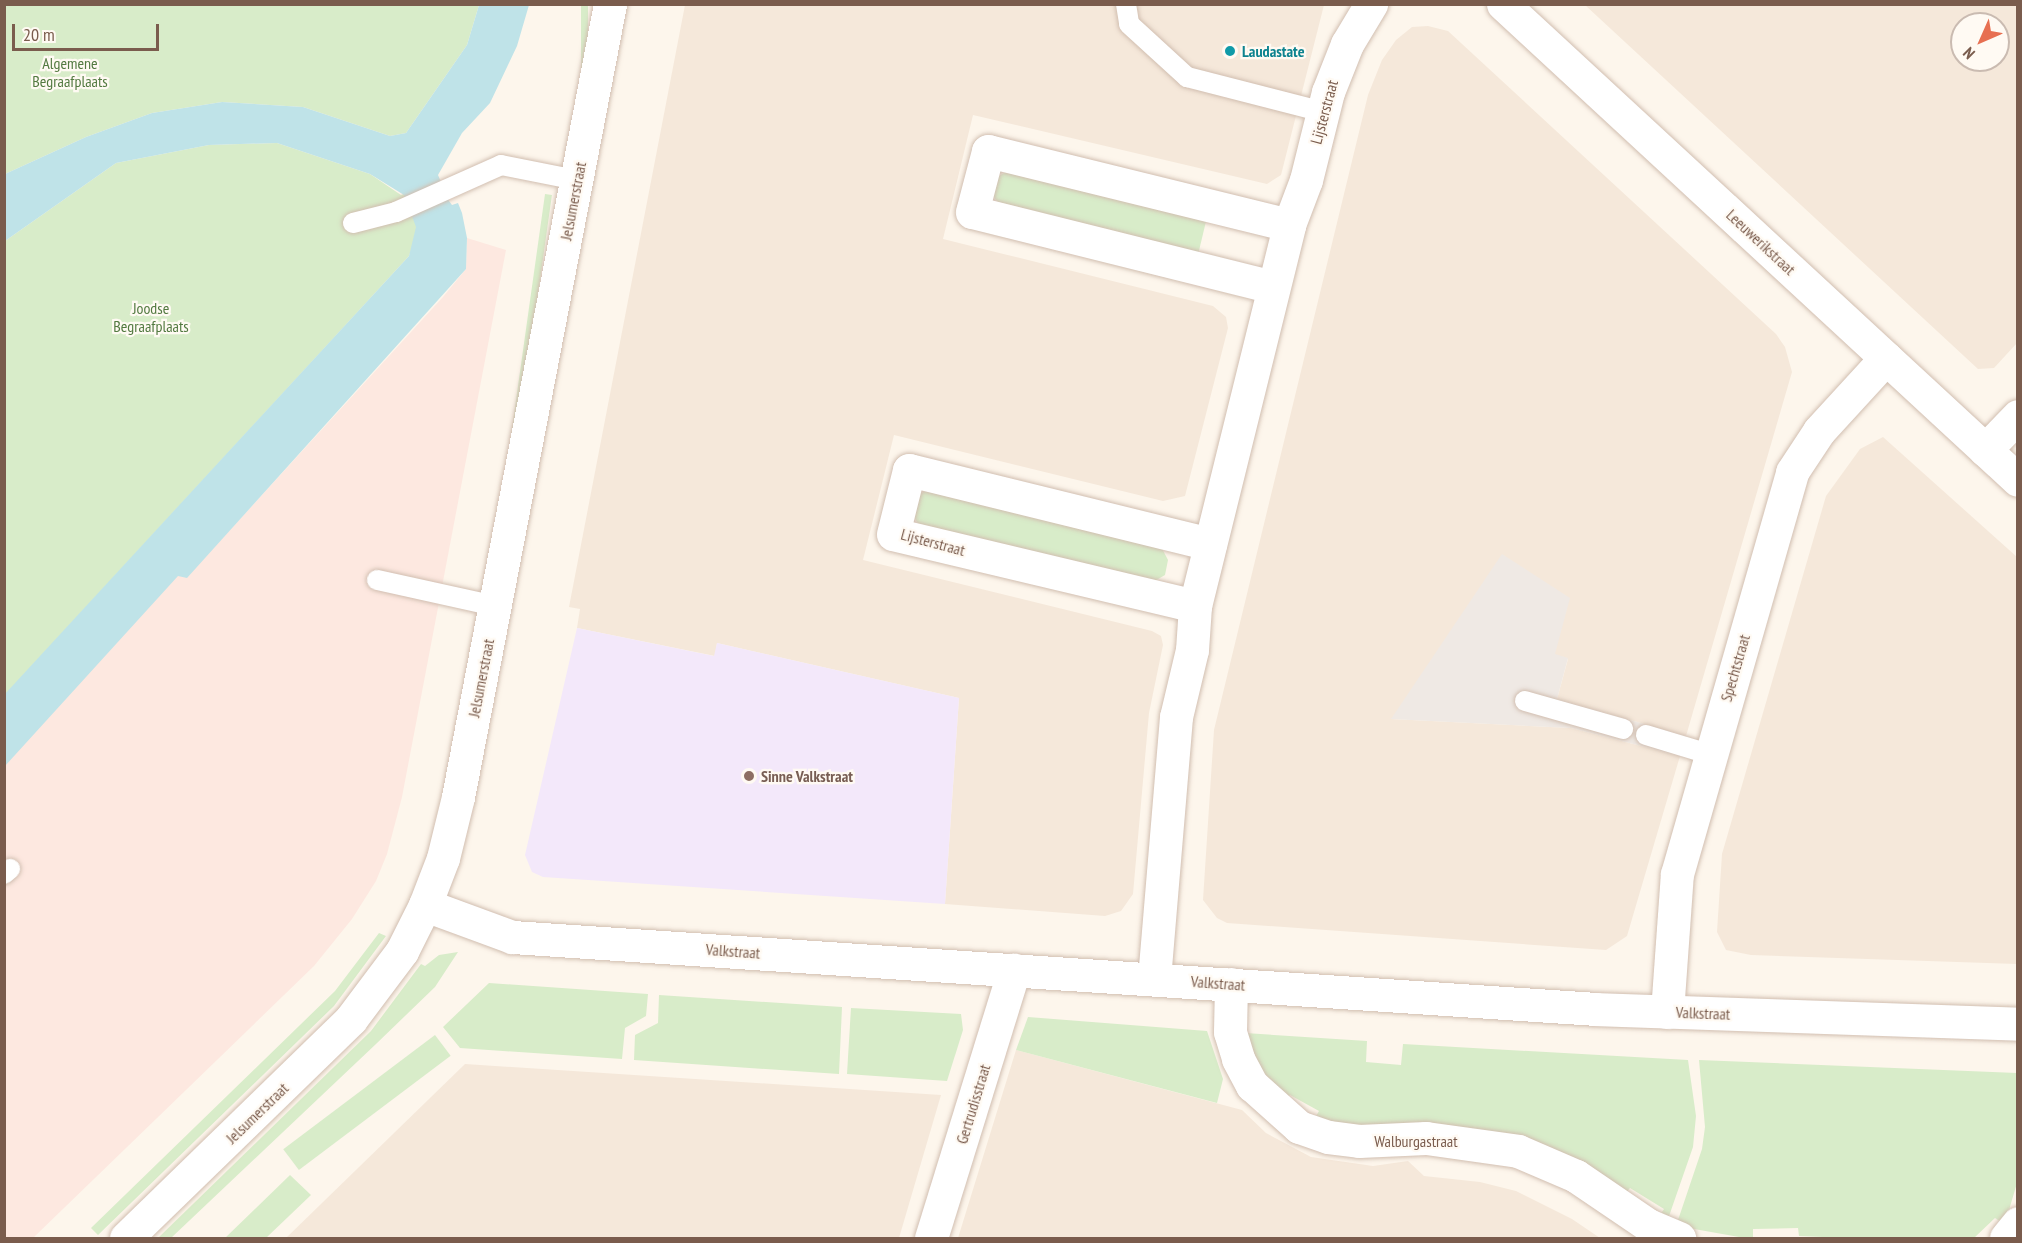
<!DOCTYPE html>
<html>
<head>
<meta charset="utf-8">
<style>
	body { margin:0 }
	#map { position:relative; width:2022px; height:1243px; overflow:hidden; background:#fdf6ec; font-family:"PT Sans Narrow",sans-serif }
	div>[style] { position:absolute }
	.residential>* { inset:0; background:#f5e8da }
	.commercial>* { inset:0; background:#fde8e0 }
	.industrial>* { inset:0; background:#efe9e4 }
	.education>* { inset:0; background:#f3e8fa }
	.green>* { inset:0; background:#d8ecc9; transform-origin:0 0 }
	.water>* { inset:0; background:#bfe3e8 }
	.roads { filter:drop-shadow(0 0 2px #d1beb0) drop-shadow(0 0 2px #d1beb0) }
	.service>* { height:20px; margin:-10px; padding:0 10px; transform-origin:10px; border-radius:10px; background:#fff }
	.minor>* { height:33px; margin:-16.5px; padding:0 16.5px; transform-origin:16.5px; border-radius:16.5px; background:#fff }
	.secondary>* { height:33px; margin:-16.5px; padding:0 16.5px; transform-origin:16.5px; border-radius:16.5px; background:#fff }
	.dots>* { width:16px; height:16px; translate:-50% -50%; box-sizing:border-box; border:3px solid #fffaf3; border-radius:50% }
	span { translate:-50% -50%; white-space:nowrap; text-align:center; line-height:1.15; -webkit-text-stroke:4.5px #fffaf3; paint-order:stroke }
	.culture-label { font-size:16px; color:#0d838f; font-weight:700 }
	.left { translate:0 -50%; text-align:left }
	.park-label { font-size:16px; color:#537a41 }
	.street-label { font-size:16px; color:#7a5c4d }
	.education-label { font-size:16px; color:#785e54; font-weight:700 }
	.frame { position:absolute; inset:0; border:6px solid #7a5c4d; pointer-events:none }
	.north { position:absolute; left:1950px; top:12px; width:60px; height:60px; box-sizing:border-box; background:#fffaf3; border:2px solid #cabbb1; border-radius:50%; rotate:225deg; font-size:16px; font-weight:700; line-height:24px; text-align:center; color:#7a5c4d }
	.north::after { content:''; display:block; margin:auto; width:21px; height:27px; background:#e76f51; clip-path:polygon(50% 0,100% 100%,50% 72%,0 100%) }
	.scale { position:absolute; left:12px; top:24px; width:147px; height:27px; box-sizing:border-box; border:3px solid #7a5c4d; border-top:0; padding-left:8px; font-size:18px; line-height:21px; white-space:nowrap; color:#7a5c4d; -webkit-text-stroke:4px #fffaf3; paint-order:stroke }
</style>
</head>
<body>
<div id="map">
	<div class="residential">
		<div style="clip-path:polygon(685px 5px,1324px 5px,1281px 175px,1267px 184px,973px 115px,943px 239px,1213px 306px,1226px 317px,1228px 328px,1185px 496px,1163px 501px,894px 435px,863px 560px,1152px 631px,1161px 636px,1163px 645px,1149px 713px,1133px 894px,1121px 911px,1105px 916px,945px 904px,959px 698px,717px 643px,715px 656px,577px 628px,580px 609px,569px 607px)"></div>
		<div style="clip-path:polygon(evenodd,1585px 5px,2017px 5px,2017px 343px,1994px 368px,1978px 369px,1585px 5px,1962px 24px,1998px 24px,1998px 60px,1962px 60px,1962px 24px)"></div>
		<div style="clip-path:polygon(1428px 26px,1448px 31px,1776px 334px,1785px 347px,1792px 372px,1686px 736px,1557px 699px,1568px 659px,1391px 719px,1571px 728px,1680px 756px,1627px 936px,1606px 950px,1227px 923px,1217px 918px,1203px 900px,1214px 730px,1368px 95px,1382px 60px,1396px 40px,1412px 27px)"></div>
		<div style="clip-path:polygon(1883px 437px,2017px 557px,2017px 964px,1751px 955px,1726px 950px,1717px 932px,1722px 854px,1826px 496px,1860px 449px)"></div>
		<div style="clip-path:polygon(1016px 1050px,1242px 1110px,1266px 1133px,1311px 1157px,1373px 1166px,1408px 1161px,1424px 1176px,1480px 1182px,1516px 1191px,1572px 1219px,1600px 1238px,958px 1238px)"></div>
		<div style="clip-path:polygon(465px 1064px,941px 1095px,899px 1238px,286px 1238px)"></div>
	</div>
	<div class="commercial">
		<div style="clip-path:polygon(467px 238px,506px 250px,402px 797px,387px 854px,376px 881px,352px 919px,314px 966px,33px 1238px,5px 1238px,4px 766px,178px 575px,187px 577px,443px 297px,466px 269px)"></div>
	</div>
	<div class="industrial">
		<div style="clip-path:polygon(1502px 554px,1570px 598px,1555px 654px,1568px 658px,1557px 699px,1686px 736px,1680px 756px,1571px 728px,1391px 719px)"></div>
	</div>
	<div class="education">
		<div style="clip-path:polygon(577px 628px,714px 656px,717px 643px,959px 698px,945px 904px,543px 877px,532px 872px,525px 855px)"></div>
	</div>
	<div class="green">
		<div style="clip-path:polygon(4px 5px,479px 5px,467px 45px,406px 133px,390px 136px,303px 107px,222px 102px,152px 113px,86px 137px,5px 174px)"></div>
		<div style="left:581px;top:5px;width:7px;height:148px"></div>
		<div style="clip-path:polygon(277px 143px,370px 174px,401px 195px,422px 187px,415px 239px,409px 256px,5px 695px,5px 241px,116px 163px,209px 145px)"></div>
		<div style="clip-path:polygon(1017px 166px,1208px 213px,1197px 259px,1005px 212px,990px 192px,995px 178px)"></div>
		<div style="left:545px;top:194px;width:7px;height:384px;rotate:8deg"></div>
		<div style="clip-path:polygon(935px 485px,1157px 539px,1168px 560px,1165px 575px,1146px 586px,923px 533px,912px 513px,915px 497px)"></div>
		<div style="clip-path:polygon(379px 933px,386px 936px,334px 1006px,98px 1235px,91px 1228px,335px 991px)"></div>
		<div style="clip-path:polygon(458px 952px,435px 987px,376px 1044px,171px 1238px,158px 1238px,371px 1031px,421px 964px,425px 966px,439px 955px)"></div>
		<div style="clip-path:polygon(489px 983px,648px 994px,646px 1016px,625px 1028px,622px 1059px,460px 1048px,443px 1027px)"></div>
		<div style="clip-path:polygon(659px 995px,842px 1007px,839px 1074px,634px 1060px,635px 1035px,658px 1023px)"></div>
		<div style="clip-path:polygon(851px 1008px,961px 1014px,963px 1030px,947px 1081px,847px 1074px)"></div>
		<div style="clip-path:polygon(1028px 1017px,1207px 1031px,1223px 1079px,1217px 1103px,1016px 1050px)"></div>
		<div style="clip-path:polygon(1245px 1033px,1367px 1041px,1366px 1062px,1401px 1065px,1403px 1044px,1688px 1060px,1696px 1116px,1693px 1147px,1668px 1219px,1660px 1215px,1664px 1209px,1630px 1188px,1626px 1193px,1315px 1118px,1319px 1111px,1290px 1095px,1285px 1100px,1262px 1074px)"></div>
		<div style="left:435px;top:1035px;width:26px;height:190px;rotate:53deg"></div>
		<div style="clip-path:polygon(1699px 1060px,2017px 1073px,2017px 1183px,2009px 1210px,2001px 1222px,1995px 1218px,1974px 1238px,1846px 1238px,1799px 1236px,1798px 1228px,1753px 1229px,1753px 1237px,1739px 1237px,1683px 1227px,1677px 1223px,1702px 1149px,1705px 1127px)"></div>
		<div style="clip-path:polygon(290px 1175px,311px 1195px,266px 1238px,225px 1238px)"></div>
	</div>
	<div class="water">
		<div style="clip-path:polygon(479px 5px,529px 5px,517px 46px,490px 103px,462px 133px,438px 175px,449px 201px,452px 205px,458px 203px,462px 213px,467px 238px,466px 269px,187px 578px,178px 576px,5px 766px,4px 695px,409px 256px,416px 227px,404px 195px,370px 174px,277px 143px,209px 145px,116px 163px,5px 241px,5px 174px,86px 137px,152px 113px,222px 102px,303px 107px,390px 136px,406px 133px,467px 45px)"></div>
	</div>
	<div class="roads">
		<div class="service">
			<div style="left:1126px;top:4px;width:20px;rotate:81deg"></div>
			<div style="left:1129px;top:24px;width:79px;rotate:42.4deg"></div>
			<div style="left:1187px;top:77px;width:140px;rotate:14.4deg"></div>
			<div style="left:353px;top:223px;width:44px;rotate:-14.3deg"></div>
			<div style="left:396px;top:212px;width:115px;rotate:-24.1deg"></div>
			<div style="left:501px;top:165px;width:77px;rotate:11.2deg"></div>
			<div style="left:377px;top:580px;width:121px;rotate:12.4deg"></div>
			<div style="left:1525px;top:701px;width:102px;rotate:15.9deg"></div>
			<div style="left:1646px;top:735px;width:66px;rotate:16.8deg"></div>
			<div style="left:4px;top:874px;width:8px;rotate:-40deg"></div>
		</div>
		<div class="minor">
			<div style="left:1503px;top:4px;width:701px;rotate:42.75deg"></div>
			<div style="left:1273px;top:287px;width:310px;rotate:-166deg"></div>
			<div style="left:972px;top:212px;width:63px;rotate:-75.3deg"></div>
			<div style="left:988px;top:151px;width:310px;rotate:13.8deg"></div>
			<div style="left:1985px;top:450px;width:47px;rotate:-45.9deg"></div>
			<div style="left:1195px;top:606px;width:310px;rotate:-166.6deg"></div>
			<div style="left:893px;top:534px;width:66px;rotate:-76deg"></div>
			<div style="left:909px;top:470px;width:310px;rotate:13.8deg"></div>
			<div style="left:425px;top:905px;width:93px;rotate:20.2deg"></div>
			<div style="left:512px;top:937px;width:1085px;rotate:3.8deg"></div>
			<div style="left:1595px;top:1009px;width:423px;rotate:2deg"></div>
			<div style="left:1154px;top:979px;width:263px;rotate:-85.2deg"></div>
			<div style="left:1176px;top:717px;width:69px;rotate:-76.6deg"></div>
			<div style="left:1192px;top:650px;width:44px;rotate:-86.1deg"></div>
			<div style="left:1195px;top:606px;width:392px;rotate:-76.1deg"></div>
			<div style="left:1289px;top:225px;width:48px;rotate:-69.3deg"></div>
			<div style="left:1306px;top:180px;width:91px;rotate:-76deg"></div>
			<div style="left:1328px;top:92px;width:52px;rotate:-68.4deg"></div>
			<div style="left:1347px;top:44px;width:47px;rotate:-59deg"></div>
			<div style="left:1231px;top:984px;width:48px;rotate:91.2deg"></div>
			<div style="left:1230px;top:1032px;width:28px;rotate:73deg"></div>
			<div style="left:1238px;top:1059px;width:30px;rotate:62deg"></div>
			<div style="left:1252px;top:1085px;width:63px;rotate:41.8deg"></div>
			<div style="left:1299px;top:1127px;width:31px;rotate:19deg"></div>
			<div style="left:1328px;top:1137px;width:31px;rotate:7deg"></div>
			<div style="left:1359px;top:1141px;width:67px;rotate:-2.6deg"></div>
			<div style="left:1426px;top:1138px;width:93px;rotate:8deg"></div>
			<div style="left:1518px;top:1151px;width:63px;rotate:23.3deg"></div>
			<div style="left:1576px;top:1176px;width:87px;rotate:34.2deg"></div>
			<div style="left:1648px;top:1225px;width:34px;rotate:23deg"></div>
			<div style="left:1667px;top:1012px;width:138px;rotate:-85.9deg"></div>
			<div style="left:1677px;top:874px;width:418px;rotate:-74deg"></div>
			<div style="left:1792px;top:472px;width:49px;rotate:-56.6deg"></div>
			<div style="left:1819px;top:431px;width:99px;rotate:-47.5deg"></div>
			<div style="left:931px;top:1238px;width:281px;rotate:-72.8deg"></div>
			<div style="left:2006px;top:1238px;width:19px;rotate:-51deg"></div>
		</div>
		<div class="secondary">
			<div style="left:126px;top:1238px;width:314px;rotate:-44.2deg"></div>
			<div style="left:351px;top:1019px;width:85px;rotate:-53.1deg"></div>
			<div style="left:402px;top:951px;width:51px;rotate:-63.4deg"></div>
			<div style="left:425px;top:905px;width:50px;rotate:-69deg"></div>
			<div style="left:443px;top:858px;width:63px;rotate:-76.2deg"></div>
			<div style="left:458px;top:797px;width:807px;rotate:-79.15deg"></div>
		</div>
	</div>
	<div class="dots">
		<div style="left:1230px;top:51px;background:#0f9aa8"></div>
		<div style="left:749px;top:776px;background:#8d6e63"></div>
	</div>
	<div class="culture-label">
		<span class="left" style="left:1242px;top:51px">Laudastate</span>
	</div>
	<div class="park-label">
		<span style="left:70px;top:72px">Algemene<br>Begraafplaats</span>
		<span style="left:151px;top:317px">Joodse<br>Begraafplaats</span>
	</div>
	<div class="street-label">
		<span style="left:1324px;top:112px;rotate:-75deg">Lijsterstraat</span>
		<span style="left:573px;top:201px;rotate:-79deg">Jelsumerstraat</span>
		<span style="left:1761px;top:242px;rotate:43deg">Leeuwerikstraat</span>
		<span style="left:933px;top:542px;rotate:15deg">Lijsterstraat</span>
		<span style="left:1735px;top:668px;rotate:-74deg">Spechtstraat</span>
		<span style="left:481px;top:678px;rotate:-79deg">Jelsumerstraat</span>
		<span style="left:733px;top:951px;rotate:4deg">Valkstraat</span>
		<span style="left:1218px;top:983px;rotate:4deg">Valkstraat</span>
		<span style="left:1703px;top:1013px;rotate:2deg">Valkstraat</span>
		<span style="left:973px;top:1104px;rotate:-73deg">Gertrudisstraat</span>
		<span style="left:257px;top:1113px;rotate:-44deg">Jelsumerstraat</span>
		<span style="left:1416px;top:1141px">Walburgastraat</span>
	</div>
	<div class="education-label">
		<span class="left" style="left:761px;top:776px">Sinne Valkstraat</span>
	</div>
	<div class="frame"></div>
	<div class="north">N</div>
	<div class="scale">20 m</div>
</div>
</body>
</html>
